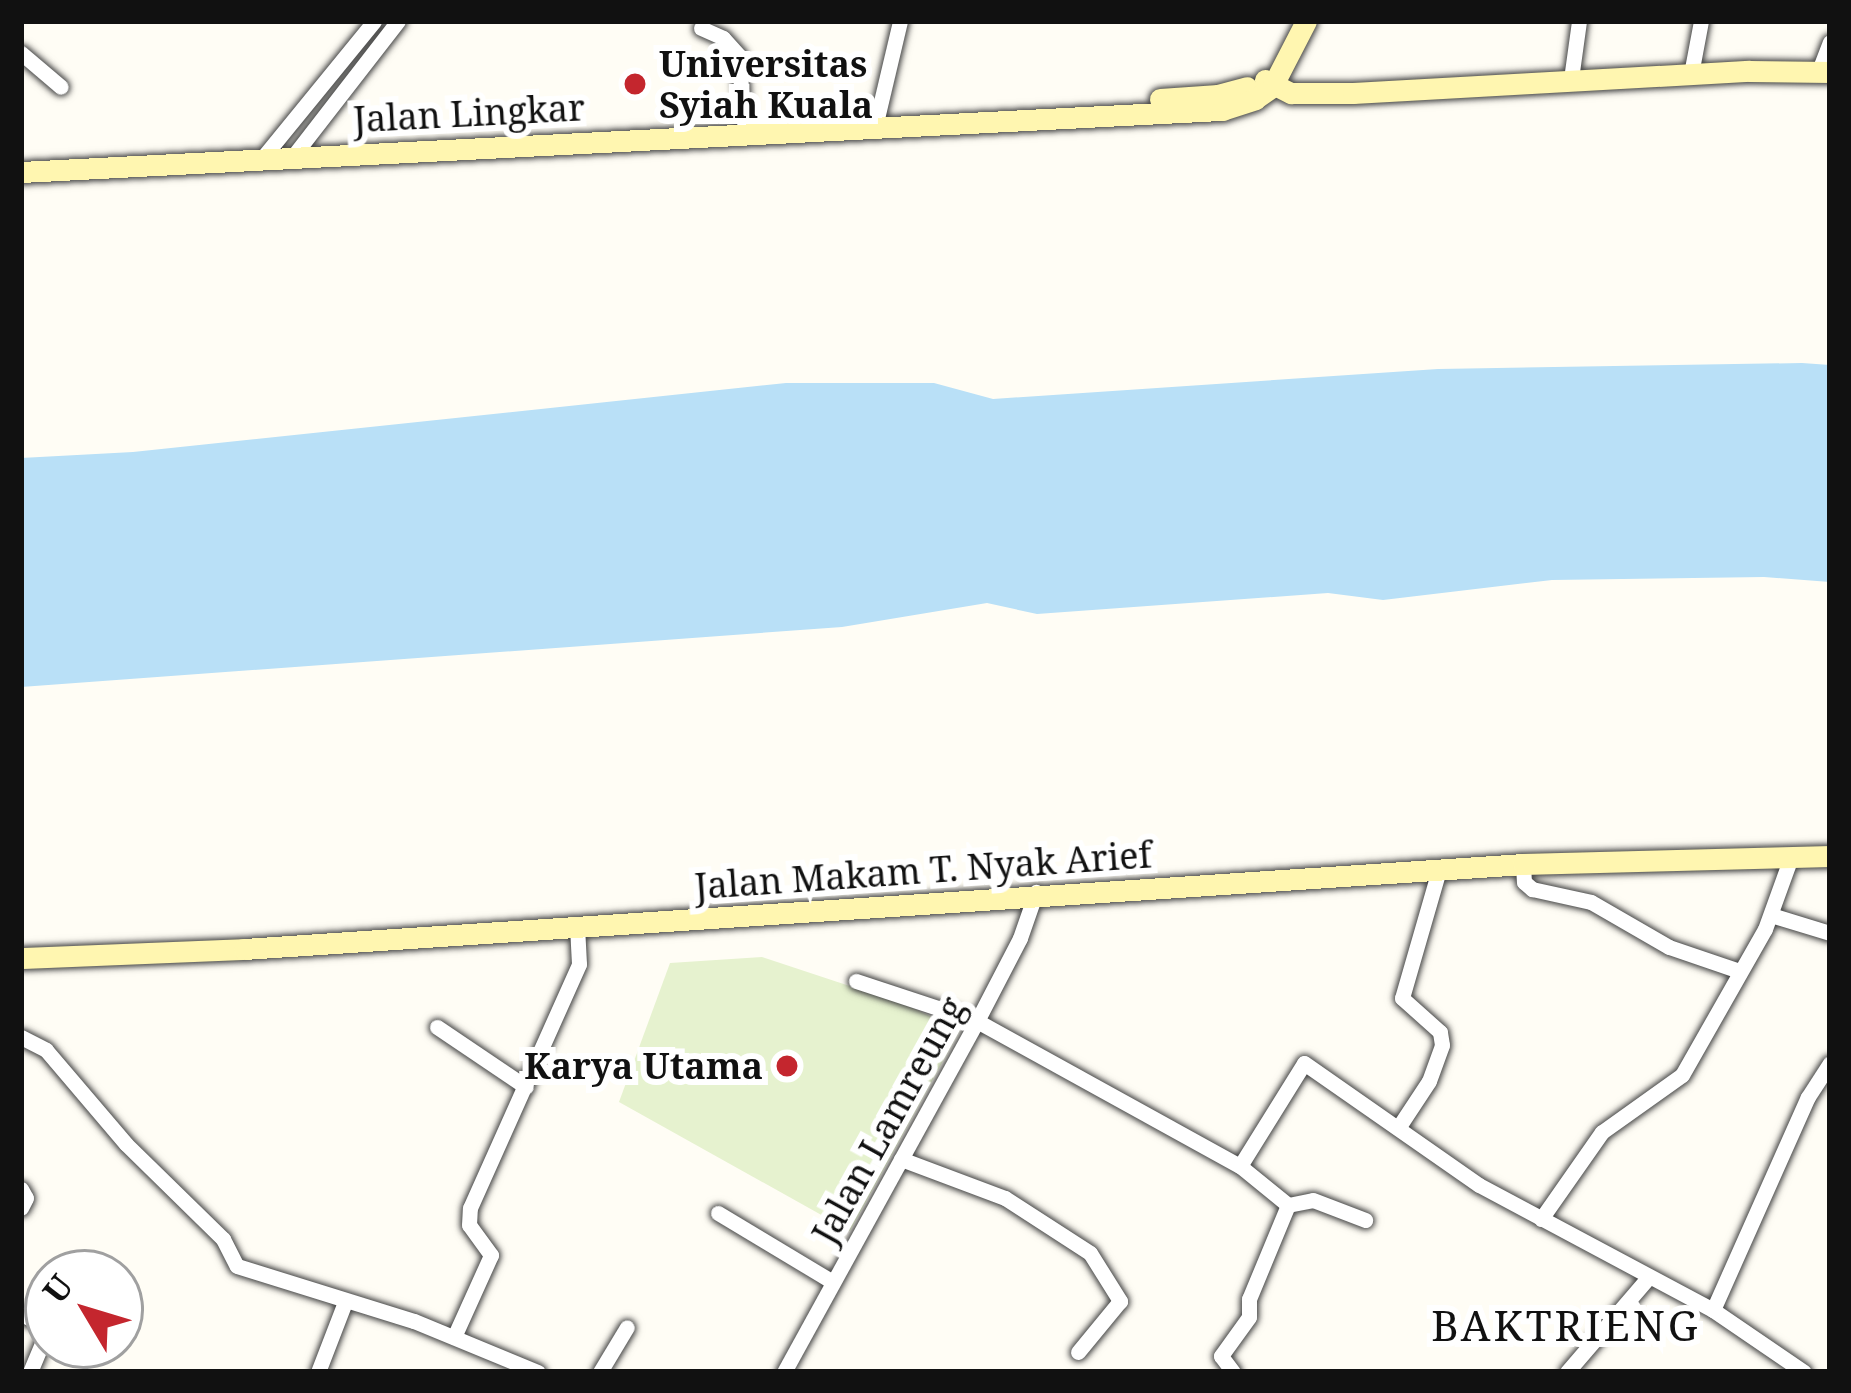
<!DOCTYPE html>
<html>
<head>
<meta charset="utf-8">
<style>
	body { margin:0 }
	#map { position:relative; width:1851px; height:1393px; overflow:hidden; background:#fffdf5; font-family:"Noto Serif",serif }
	div>[style] { position:absolute }
	.pitch>* { inset:0; background:#e6f2cf }
	.water>* { inset:0; background:#b9e0f7 }
	.roads { filter:drop-shadow(0 0 3px #444) drop-shadow(0 0 3px #444) }
	.street>* { height:15px; margin:-7.5px; padding:0 7.5px; transform-origin:7.5px; border-radius:7.5px; background:#fff }
	.secondary>* { height:21px; margin:-10.5px; padding:0 10.5px; transform-origin:10.5px; border-radius:10.5px; background:#fff6b0 }
	.dots>* { width:33px; height:33px; translate:-50% -50%; box-sizing:border-box; border:6px solid #fff; border-radius:50% }
	span { translate:-50% -50%; white-space:nowrap; text-align:center; line-height:1.15; -webkit-text-stroke:12px #fff; paint-order:stroke }
	.poi-label { font-size:36px; color:#111; font-weight:700 }
	.left { translate:0 -50%; text-align:left }
	.right { translate:-100% -50%; text-align:right }
	.street-label { font-size:36px; color:#111 }
	.quarter-label { font-size:42px; color:#111; letter-spacing:3px }
	.frame { position:absolute; inset:0; border:24px solid #111; pointer-events:none }
	.north { position:absolute; left:24px; top:1249px; width:120px; height:120px; box-sizing:border-box; background:#fff; border:3px solid #a0a0a0; border-radius:50%; rotate:308deg; font-size:33px; font-weight:700; line-height:48px; text-align:center; color:#111 }
	.north::after { content:''; display:block; margin:auto; width:42px; height:54px; background:#c4262e; clip-path:polygon(50% 0,100% 100%,50% 72%,0 100%) }
</style>
</head>
<body>
<div id="map">
	<div class="pitch">
		<div style="clip-path:polygon(762px 957px,904px 1004px,960px 1030px,850px 1231px,619px 1102px,670px 963px)"></div>
	</div>
	<div class="water">
		<div style="clip-path:polygon(1802px 363px,1830px 365px,1830px 582px,1764px 577px,1552px 580px,1383px 600px,1328px 593px,1037px 614px,987px 603px,842px 627px,21px 687px,21px 458px,133px 452px,786px 383px,934px 383px,993px 399px,1438px 369px)"></div>
	</div>
	<div class="roads">
		<div class="street">
			<div style="left:701px;top:28px;width:24px;rotate:24deg"></div>
			<div style="left:723px;top:38px;width:24px;rotate:48deg"></div>
			<div style="left:739px;top:56px;width:64px;rotate:86.4deg"></div>
			<div style="left:21px;top:53px;width:52px;rotate:40.4deg"></div>
			<div style="left:1818px;top:73px;width:33px;rotate:-69deg"></div>
			<div style="left:1691px;top:74px;width:54px;rotate:-79.3deg"></div>
			<div style="left:1571px;top:79px;width:59px;rotate:-82.1deg"></div>
			<div style="left:875px;top:127px;width:109px;rotate:-76.7deg"></div>
			<div style="left:294px;top:155px;width:170px;rotate:-52.2deg"></div>
			<div style="left:264px;top:156px;width:174px;rotate:-50.8deg"></div>
			<div style="left:1523px;top:864px;width:18px;rotate:87deg"></div>
			<div style="left:1524px;top:882px;width:11px;rotate:41deg"></div>
			<div style="left:1532px;top:889px;width:60px;rotate:12.4deg"></div>
			<div style="left:1591px;top:902px;width:90px;rotate:30deg"></div>
			<div style="left:1669px;top:947px;width:74px;rotate:18.9deg"></div>
			<div style="left:1771px;top:915px;width:62px;rotate:17deg"></div>
			<div style="left:856px;top:981px;width:127px;rotate:18.3deg"></div>
			<div style="left:977px;top:1021px;width:300px;rotate:28.9deg"></div>
			<div style="left:1240px;top:1166px;width:62px;rotate:39.1deg"></div>
			<div style="left:1288px;top:1205px;width:102px;rotate:112.5deg"></div>
			<div style="left:1249px;top:1299px;width:18px;rotate:90deg"></div>
			<div style="left:1249px;top:1317px;width:48px;rotate:125.7deg"></div>
			<div style="left:1221px;top:1356px;width:20px;rotate:53deg"></div>
			<div style="left:437px;top:1027px;width:107px;rotate:34deg"></div>
			<div style="left:21px;top:1037px;width:28px;rotate:27deg"></div>
			<div style="left:46px;top:1050px;width:123px;rotate:49.6deg"></div>
			<div style="left:126px;top:1144px;width:136px;rotate:44.4deg"></div>
			<div style="left:223px;top:1239px;width:30px;rotate:63deg"></div>
			<div style="left:237px;top:1266px;width:185px;rotate:17.3deg"></div>
			<div style="left:414px;top:1321px;width:134px;rotate:22.4deg"></div>
			<div style="left:1398px;top:1128px;width:56px;rotate:-56.6deg"></div>
			<div style="left:1429px;top:1081px;width:38px;rotate:-70deg"></div>
			<div style="left:1442px;top:1045px;width:13px;rotate:-99deg"></div>
			<div style="left:1440px;top:1032px;width:51px;rotate:-138.2deg"></div>
			<div style="left:1402px;top:998px;width:130px;rotate:-73.9deg"></div>
			<div style="left:901px;top:1159px;width:111px;rotate:20.6deg"></div>
			<div style="left:1005px;top:1198px;width:101px;rotate:32.9deg"></div>
			<div style="left:1090px;top:1253px;width:57px;rotate:58deg"></div>
			<div style="left:1120px;top:1301px;width:66px;rotate:129.5deg"></div>
			<div style="left:1240px;top:1166px;width:121px;rotate:-58.1deg"></div>
			<div style="left:1304px;top:1063px;width:213px;rotate:34.9deg"></div>
			<div style="left:1479px;top:1185px;width:265px;rotate:28.1deg"></div>
			<div style="left:1713px;top:1310px;width:110px;rotate:34.3deg"></div>
			<div style="left:21px;top:1189px;width:10px;rotate:61deg"></div>
			<div style="left:26px;top:1198px;width:11px;rotate:117deg"></div>
			<div style="left:1288px;top:1205px;width:25px;rotate:-11deg"></div>
			<div style="left:1313px;top:1200px;width:56px;rotate:21deg"></div>
			<div style="left:718px;top:1213px;width:134px;rotate:31deg"></div>
			<div style="left:1541px;top:1219px;width:106px;rotate:-55deg"></div>
			<div style="left:1602px;top:1132px;width:98px;rotate:-35.5deg"></div>
			<div style="left:1682px;top:1075px;width:168px;rotate:-60.4deg"></div>
			<div style="left:1765px;top:929px;width:77px;rotate:-70.1deg"></div>
			<div style="left:1713px;top:1310px;width:233px;rotate:-66deg"></div>
			<div style="left:1808px;top:1097px;width:40px;rotate:-57.1deg"></div>
			<div style="left:21px;top:1314px;width:30px;rotate:26deg"></div>
			<div style="left:454px;top:1337px;width:90px;rotate:-65.7deg"></div>
			<div style="left:491px;top:1255px;width:37px;rotate:-126deg"></div>
			<div style="left:469px;top:1225px;width:17px;rotate:-87deg"></div>
			<div style="left:470px;top:1208px;width:267px;rotate:-65.9deg"></div>
			<div style="left:579px;top:964px;width:37px;rotate:-93deg"></div>
			<div style="left:30px;top:1372px;width:47px;rotate:-67.3deg"></div>
			<div style="left:318px;top:1372px;width:75px;rotate:-68.9deg"></div>
			<div style="left:600px;top:1372px;width:52px;rotate:-59deg"></div>
			<div style="left:784px;top:1372px;width:401px;rotate:-61.2deg"></div>
			<div style="left:977px;top:1021px;width:93px;rotate:-62.6deg"></div>
			<div style="left:1020px;top:938px;width:49px;rotate:-70.8deg"></div>
			<div style="left:1567px;top:1372px;width:123px;rotate:-49.3deg"></div>
		</div>
		<div class="secondary">
			<div style="left:1265px;top:80px;width:29px;rotate:27deg"></div>
			<div style="left:1291px;top:93px;width:62px"></div>
			<div style="left:1353px;top:93px;width:397px;rotate:-3.2deg"></div>
			<div style="left:1749px;top:71px;width:81px;rotate:0.7deg"></div>
			<div style="left:1160px;top:99px;width:58px;rotate:-3.9deg"></div>
			<div style="left:1218px;top:95px;width:30px;rotate:-15deg"></div>
			<div style="left:21px;top:172px;width:1203px;rotate:-2.96deg"></div>
			<div style="left:1222px;top:110px;width:35px;rotate:-18deg"></div>
			<div style="left:1255px;top:99px;width:21px;rotate:-35deg"></div>
			<div style="left:1272px;top:87px;width:74px;rotate:-62.7deg"></div>
			<div style="left:21px;top:958px;width:223px;rotate:-2.3deg"></div>
			<div style="left:244px;top:949px;width:1282px;rotate:-3.8deg"></div>
			<div style="left:1523px;top:864px;width:307px;rotate:-1.5deg"></div>
		</div>
	</div>
	<div class="dots">
		<div style="left:635px;top:84px;background:#c4262e"></div>
		<div style="left:787px;top:1066px;background:#c4262e"></div>
	</div>
	<div class="poi-label">
		<span class="left" style="left:659px;top:84px">Universitas<br>Syiah Kuala</span>
		<span class="right" style="left:763px;top:1066px">Karya Utama</span>
	</div>
	<div class="street-label">
		<span style="left:469px;top:113px;rotate:-3deg">Jalan Lingkar</span>
		<span style="left:923px;top:870px;rotate:-4deg">Jalan Makam T. Nyak Arief</span>
		<span style="left:888px;top:1120px;rotate:-61deg">Jalan Lamreung</span>
	</div>
	<div class="quarter-label">
		<span style="left:1566px;top:1325px">BAKTRIENG</span>
	</div>
	<div class="frame"></div>
	<div class="north">U</div>
</div>
</body>
</html>
